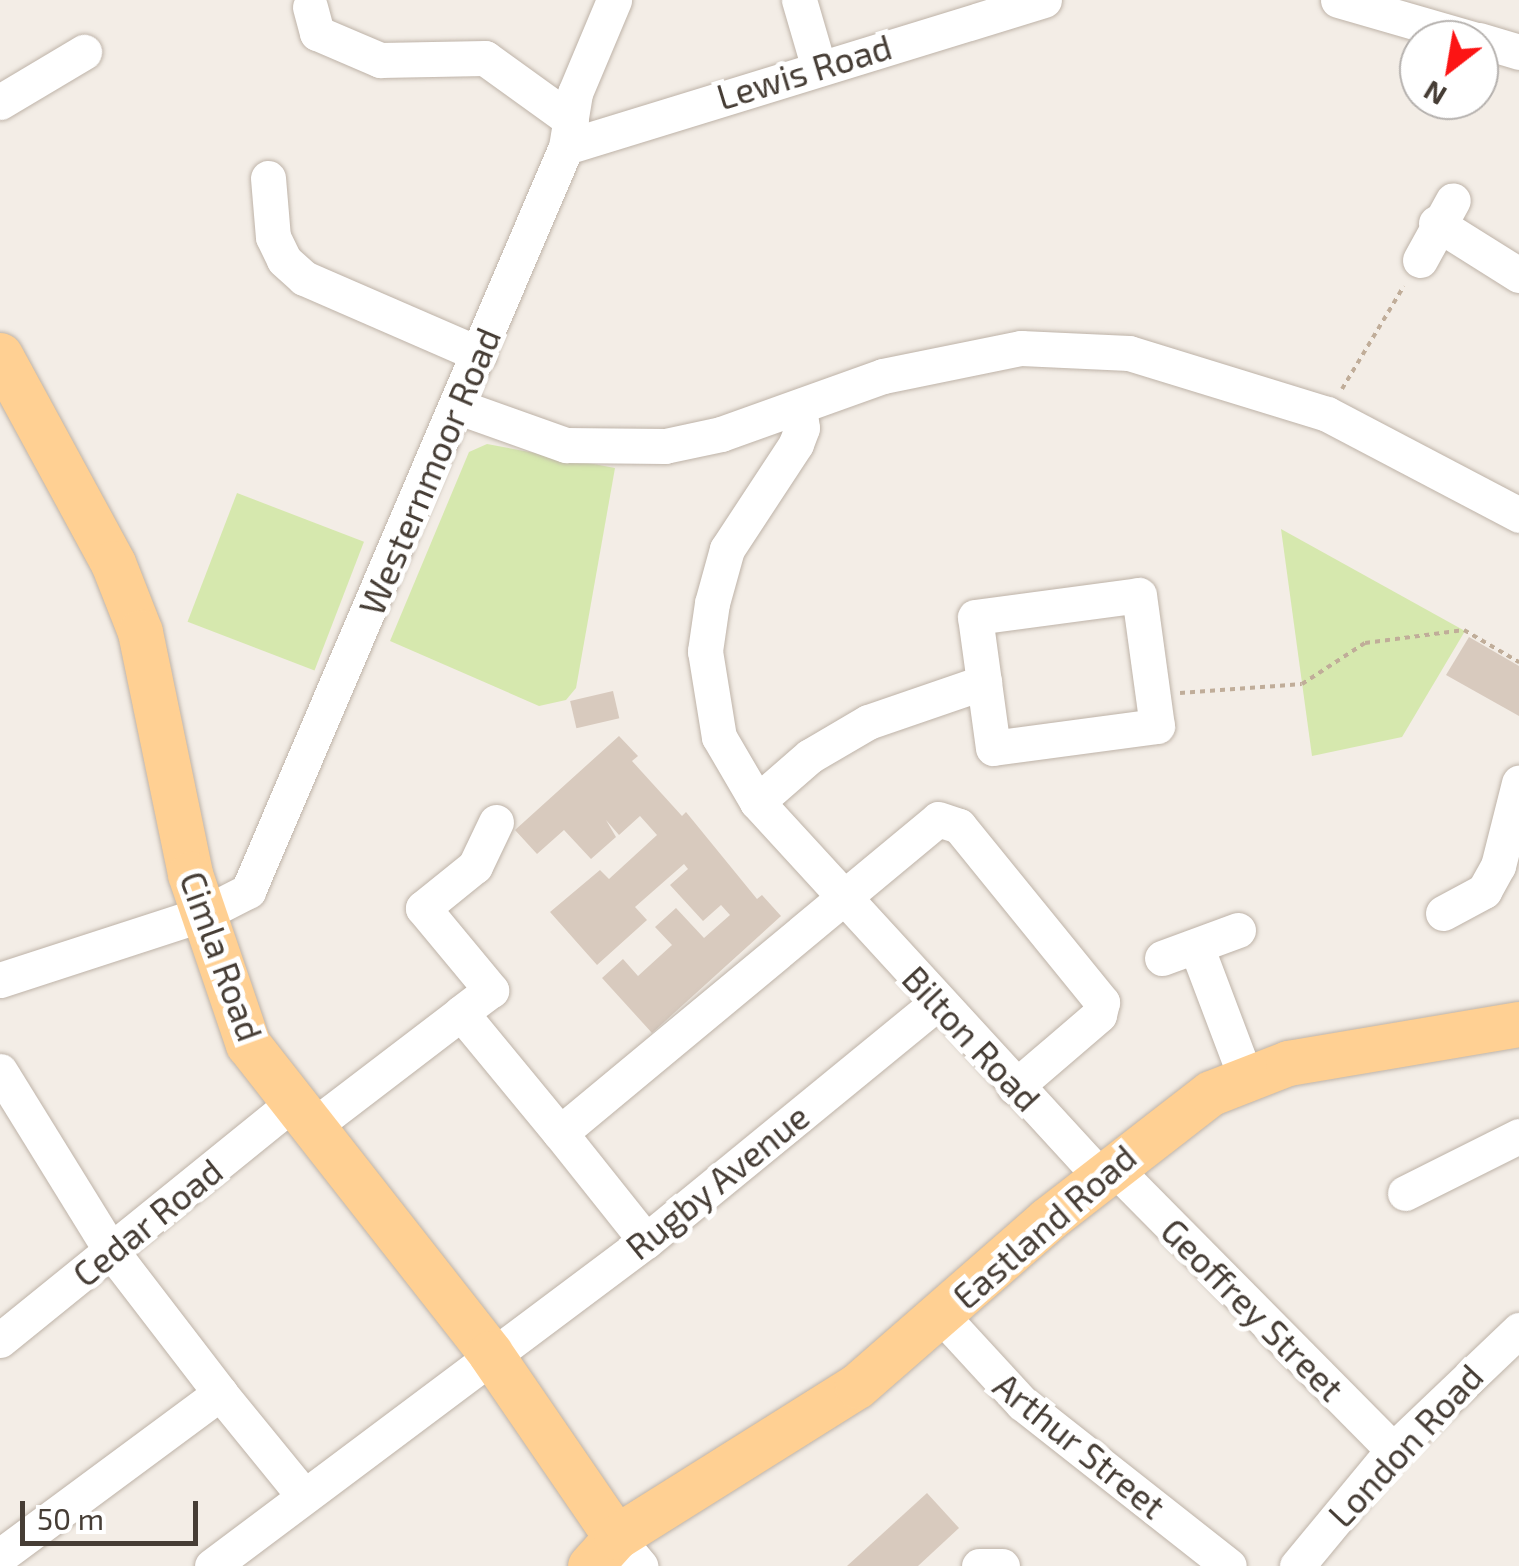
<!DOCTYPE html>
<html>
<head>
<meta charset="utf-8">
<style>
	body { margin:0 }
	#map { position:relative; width:1519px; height:1566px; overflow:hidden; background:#f3ede6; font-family:"Exo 2",sans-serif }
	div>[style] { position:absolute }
	.green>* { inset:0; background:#d6e8ae; transform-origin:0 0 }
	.building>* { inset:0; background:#d8cabe; transform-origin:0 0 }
	.path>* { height:4px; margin-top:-2px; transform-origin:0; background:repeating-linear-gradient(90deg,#c0ad99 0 5px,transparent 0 10px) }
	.roads { filter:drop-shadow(0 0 2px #beb3a8) drop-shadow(0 0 2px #beb3a8) }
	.minor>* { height:35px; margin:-17.5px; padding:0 17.5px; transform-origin:17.5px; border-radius:17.5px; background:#fff }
	.major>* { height:45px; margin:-22.5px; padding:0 22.5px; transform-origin:22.5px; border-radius:22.5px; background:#ffd093 }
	span { translate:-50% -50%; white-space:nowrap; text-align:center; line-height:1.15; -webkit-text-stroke:10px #fff; paint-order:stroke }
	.street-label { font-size:35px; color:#463d35 }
	.north { position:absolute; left:1399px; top:20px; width:100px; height:100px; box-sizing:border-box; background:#fff; border:2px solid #b5b1ae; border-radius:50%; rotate:211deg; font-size:28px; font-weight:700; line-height:40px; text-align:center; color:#463d35 }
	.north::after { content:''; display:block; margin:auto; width:35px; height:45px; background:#fc1414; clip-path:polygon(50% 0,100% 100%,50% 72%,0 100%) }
	.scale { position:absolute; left:20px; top:1501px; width:178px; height:45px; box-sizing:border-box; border:5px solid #463d35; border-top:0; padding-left:12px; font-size:30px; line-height:35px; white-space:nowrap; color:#463d35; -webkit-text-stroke:8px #fff; paint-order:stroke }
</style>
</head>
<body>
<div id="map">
	<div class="green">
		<div style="clip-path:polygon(487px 444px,615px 468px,576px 688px,566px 700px,539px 706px,390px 641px,469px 452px)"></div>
		<div style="left:237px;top:493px;width:136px;height:138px;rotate:21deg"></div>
		<div style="clip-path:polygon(1281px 529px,1465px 631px,1402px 737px,1312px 756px)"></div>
	</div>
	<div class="building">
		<div style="clip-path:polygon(1469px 637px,1519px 666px,1519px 716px,1446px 675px)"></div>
		<div style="left:613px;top:691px;width:28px;height:44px;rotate:77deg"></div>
		<div style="clip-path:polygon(619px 736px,638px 756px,632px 761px,682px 816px,686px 812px,757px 899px,762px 895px,781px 916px,652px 1033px,602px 978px,623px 959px,638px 976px,672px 945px,655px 927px,676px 908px,704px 938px,730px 915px,721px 905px,703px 921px,670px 885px,688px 869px,684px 864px,635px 907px,647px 920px,597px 965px,550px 912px,600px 870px,609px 879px,657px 835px,640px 816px,619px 835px,606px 820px,616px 837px,591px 859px,564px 830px,537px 854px,515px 830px)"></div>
		<div style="clip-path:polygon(927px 1493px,959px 1528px,918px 1566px,847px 1566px)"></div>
	</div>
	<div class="path">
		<div style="left:1342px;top:389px;width:120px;rotate:-59deg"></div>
		<div style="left:1180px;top:693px;width:122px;rotate:-4.2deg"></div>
		<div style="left:1302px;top:684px;width:75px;rotate:-33.1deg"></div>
		<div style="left:1365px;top:643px;width:100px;rotate:-7.5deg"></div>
		<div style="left:1464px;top:630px;width:64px;rotate:30.2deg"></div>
	</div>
	<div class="roads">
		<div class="minor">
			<div style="left:799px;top:0;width:68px;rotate:73.7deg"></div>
			<div style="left:1338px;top:0;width:145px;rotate:16.1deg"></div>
			<div style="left:310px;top:7px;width:27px;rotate:75deg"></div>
			<div style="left:317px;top:33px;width:69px;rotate:23.2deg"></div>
			<div style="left:380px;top:60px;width:105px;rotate:-1.1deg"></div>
			<div style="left:485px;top:58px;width:106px;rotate:35.8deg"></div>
			<div style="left:1479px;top:40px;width:42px;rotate:16.7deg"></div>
			<div style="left:0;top:102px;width:98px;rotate:-30.8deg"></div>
			<div style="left:566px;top:147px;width:500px;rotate:-17.09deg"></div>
			<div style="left:268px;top:178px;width:59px;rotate:85.2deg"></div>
			<div style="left:273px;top:237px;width:25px;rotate:64deg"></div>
			<div style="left:284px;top:260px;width:27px;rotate:42deg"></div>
			<div style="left:304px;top:278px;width:191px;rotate:23.5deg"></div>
			<div style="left:1436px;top:223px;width:98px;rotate:32.1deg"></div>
			<div style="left:1420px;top:260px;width:68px;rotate:-61.2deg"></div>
			<div style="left:459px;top:407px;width:114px;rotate:19.6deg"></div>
			<div style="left:566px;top:445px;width:99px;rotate:0.6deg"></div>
			<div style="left:665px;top:446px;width:57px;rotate:-12.1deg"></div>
			<div style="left:721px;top:434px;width:172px;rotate:-19.7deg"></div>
			<div style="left:883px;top:376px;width:141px;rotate:-11.5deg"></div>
			<div style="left:1021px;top:348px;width:108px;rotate:2.7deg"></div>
			<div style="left:1129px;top:353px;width:207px;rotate:17.1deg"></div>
			<div style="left:1327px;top:414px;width:217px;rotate:27.7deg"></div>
			<div style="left:799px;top:407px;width:21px;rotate:82deg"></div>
			<div style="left:802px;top:428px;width:17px;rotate:111deg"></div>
			<div style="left:796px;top:444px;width:126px;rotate:123.3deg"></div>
			<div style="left:727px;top:549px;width:56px;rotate:105.5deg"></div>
			<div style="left:712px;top:603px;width:49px;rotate:98.3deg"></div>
			<div style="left:705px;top:651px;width:87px;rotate:80.8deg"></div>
			<div style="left:719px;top:737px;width:75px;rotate:59.7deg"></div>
			<div style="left:757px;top:802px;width:509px;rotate:47.47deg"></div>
			<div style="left:1139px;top:595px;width:132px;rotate:82.2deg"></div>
			<div style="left:1157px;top:726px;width:165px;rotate:172.4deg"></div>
			<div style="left:993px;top:748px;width:132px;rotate:-97.8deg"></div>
			<div style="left:975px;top:617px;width:165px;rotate:-7.6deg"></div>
			<div style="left:757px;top:802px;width:70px;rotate:-41deg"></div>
			<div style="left:810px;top:756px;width:67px;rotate:-30.4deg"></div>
			<div style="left:868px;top:722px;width:123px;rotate:-19deg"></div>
			<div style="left:496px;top:822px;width:49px;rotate:115.5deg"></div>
			<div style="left:475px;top:866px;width:67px;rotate:141.1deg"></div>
			<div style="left:423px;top:908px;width:107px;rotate:50.3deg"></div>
			<div style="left:491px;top:990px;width:38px;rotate:143deg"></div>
			<div style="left:461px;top:1013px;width:156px;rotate:50.5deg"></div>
			<div style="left:1443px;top:913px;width:47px;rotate:-28.2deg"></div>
			<div style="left:1484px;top:891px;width:29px;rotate:-61deg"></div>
			<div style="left:1498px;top:866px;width:86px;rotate:-75.8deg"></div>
			<div style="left:1196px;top:946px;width:139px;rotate:69.3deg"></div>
			<div style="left:1162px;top:958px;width:81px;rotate:-20.2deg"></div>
			<div style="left:0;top:980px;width:213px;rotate:-18deg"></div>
			<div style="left:203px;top:914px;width:51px;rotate:-27.1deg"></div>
			<div style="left:248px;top:891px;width:809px;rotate:-66.86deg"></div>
			<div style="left:566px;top:147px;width:55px;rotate:-80.5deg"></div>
			<div style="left:575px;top:93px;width:101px;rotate:-67.2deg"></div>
			<div style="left:0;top:1071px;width:213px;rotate:58.3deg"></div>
			<div style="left:112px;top:1252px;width:178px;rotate:52.5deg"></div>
			<div style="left:312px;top:1127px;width:188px;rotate:-37.4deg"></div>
			<div style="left:1113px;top:1167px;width:398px;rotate:45.3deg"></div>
			<div style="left:1405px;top:1193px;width:127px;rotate:-26.6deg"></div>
			<div style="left:646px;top:1241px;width:138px;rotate:-128.5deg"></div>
			<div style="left:560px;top:1133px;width:491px;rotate:-39.7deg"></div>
			<div style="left:938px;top:819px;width:22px;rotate:18deg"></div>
			<div style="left:959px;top:826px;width:227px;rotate:50.9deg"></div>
			<div style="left:1102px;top:1002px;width:13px;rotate:103deg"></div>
			<div style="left:1099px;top:1015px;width:111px;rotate:139.4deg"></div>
			<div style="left:941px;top:1315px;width:120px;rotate:47.4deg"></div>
			<div style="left:1022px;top:1403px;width:263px;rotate:38.2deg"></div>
			<div style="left:0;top:1340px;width:377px;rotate:-39deg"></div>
			<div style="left:616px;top:1537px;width:38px;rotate:50deg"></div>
			<div style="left:0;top:1556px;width:274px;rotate:-36.5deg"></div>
			<div style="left:220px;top:1393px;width:133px;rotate:50.8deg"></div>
			<div style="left:212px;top:1566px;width:542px;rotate:-36.83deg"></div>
			<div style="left:646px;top:1241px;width:377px;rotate:-39.3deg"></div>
			<div style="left:979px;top:1566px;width:23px"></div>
			<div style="left:1297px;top:1566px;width:151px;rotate:-50.4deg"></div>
			<div style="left:1393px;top:1450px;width:174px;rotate:-43.6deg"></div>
		</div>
		<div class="major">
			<div style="left:0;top:355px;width:237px;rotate:61.5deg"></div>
			<div style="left:113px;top:563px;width:74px;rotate:68.6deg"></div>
			<div style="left:140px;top:632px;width:247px;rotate:78.3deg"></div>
			<div style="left:190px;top:874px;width:180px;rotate:71.2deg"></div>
			<div style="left:248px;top:1044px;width:392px;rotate:51.9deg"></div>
			<div style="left:490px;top:1353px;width:223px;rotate:55.6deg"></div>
			<div style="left:590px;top:1566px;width:39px;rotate:-48deg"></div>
			<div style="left:616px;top:1537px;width:284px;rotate:-32.1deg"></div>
			<div style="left:857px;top:1386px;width:252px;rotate:-41.1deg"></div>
			<div style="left:1047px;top:1220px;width:207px;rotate:-37.8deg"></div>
			<div style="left:1211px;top:1093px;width:83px;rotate:-21.3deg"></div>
			<div style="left:1288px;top:1063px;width:234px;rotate:-9.6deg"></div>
		</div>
	</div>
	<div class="street-label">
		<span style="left:804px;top:71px;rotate:-17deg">Lewis Road</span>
		<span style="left:429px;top:471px;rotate:-67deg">Westernmoor Road</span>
		<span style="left:222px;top:956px;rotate:70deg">Cimla Road</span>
		<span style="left:972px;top:1038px;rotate:47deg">Bilton Road</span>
		<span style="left:717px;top:1181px;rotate:-39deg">Rugby Avenue</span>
		<span style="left:147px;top:1222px;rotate:-39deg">Cedar Road</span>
		<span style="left:1044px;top:1226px;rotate:-41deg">Eastland Road</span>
		<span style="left:1253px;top:1309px;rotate:45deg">Geoffrey Street</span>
		<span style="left:1080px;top:1445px;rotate:39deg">Arthur Street</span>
		<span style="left:1405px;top:1445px;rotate:-47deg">London Road</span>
	</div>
	<div class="north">N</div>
	<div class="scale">50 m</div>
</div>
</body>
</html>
